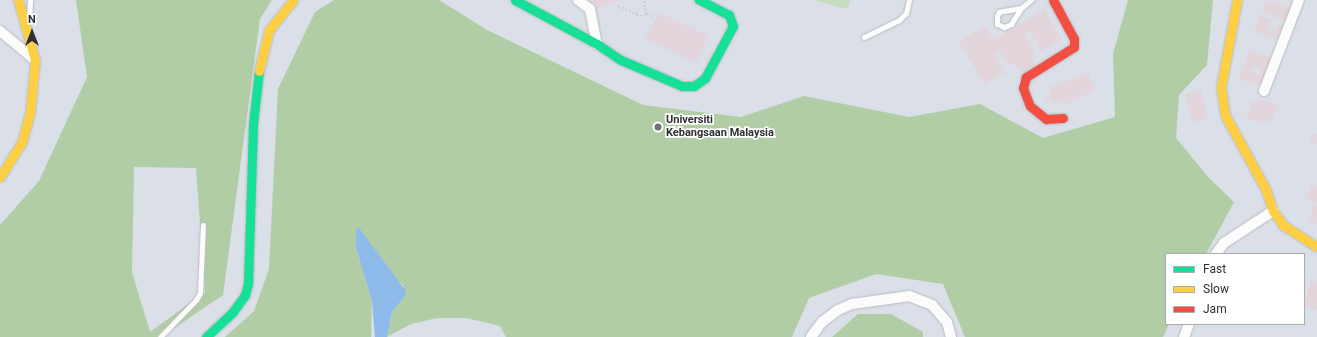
<!DOCTYPE html>
<html>
<head>
<meta charset="utf-8">
<style>
	body { margin:0 }
	#map { position:relative; width:1317px; height:337px; overflow:hidden; background:#e9ebef; font-family:Roboto,sans-serif }
	div>[style] { position:absolute }
	.built>* { inset:0; background:#dadfe8 }
	.green>* { inset:0; background:#c5ddbe }
	.forest>* { inset:0; background:#b1cda6 }
	.water>* { inset:0; background:#8dbae8 }
	.building>* { inset:0; background:#e2d5db; transform-origin:0 0 }
	.path>* { height:1.5px; margin-top:-0.75px; transform-origin:0; background:repeating-linear-gradient(90deg,#cbcccd 0 2px,transparent 0 4px) }
	.roads { filter:drop-shadow(0 0 1px #bbbdc0) drop-shadow(0 0 1px #bbbdc0) }
	.lane>* { height:5px; margin:-2.5px; padding:0 2.5px; transform-origin:2.5px; border-radius:2.5px; background:#fcfcfd }
	.street>* { height:10px; margin:-5px; padding:0 5px; transform-origin:5px; border-radius:5px; background:#fcfcfd }
	.fast>* { height:9px; margin:-4.5px; padding:0 4.5px; transform-origin:4.5px; border-radius:4.5px; background:#16e098 }
	.slow>* { height:9px; margin:-4.5px; padding:0 4.5px; transform-origin:4.5px; border-radius:4.5px; background:#ffcf43 }
	.jam>* { height:9px; margin:-4.5px; padding:0 4.5px; transform-origin:4.5px; border-radius:4.5px; background:#f24e42 }
	.dots>* { width:11px; height:11px; translate:-50% -50%; box-sizing:border-box; border:2px solid #fff; border-radius:50% }
	span { translate:-50% -50%; white-space:nowrap; text-align:center; line-height:1.15; -webkit-text-stroke:3.5px #fff; paint-order:stroke }
	.poi-label { font-size:11px; color:#2f3033; font-weight:700 }
	.left { translate:0 -50%; text-align:left }
	.legend { position:absolute; left:1165px; top:253px; width:140px; height:72px; box-sizing:border-box; background:#fff; border:1px solid #acacad; margin:0; padding:5px 7px; list-style:none; font-size:12px; color:#2f3033 }
	.legend li { display:flex; align-items:center; gap:8px; height:20px }
	.legend b { width:20px; border:1px solid #acacad }
	.north { position:absolute; left:12px; top:12px; width:40px; height:40px; -webkit-text-stroke:3px #fff; paint-order:stroke; rotate:0deg; font-size:11px; font-weight:700; line-height:16px; text-align:center; color:#2f3033 }
	.north::after { content:''; display:block; margin:auto; width:14px; height:18px; background:#2f3033; clip-path:polygon(50% 0,100% 100%,50% 72%,0 100%) }
</style>
</head>
<body>
<div id="map">
	<div class="built">
		<div style="clip-path:polygon(evenodd,0 0,1317px 0,1317px 337px,0 337px,0 0,1166px 254px,1304px 254px,1304px 324px,1166px 324px,1166px 254px)"></div>
	</div>
	<div class="green">
		<div style="clip-path:polygon(812px 0,850px 0,848px 9px)"></div>
	</div>
	<div class="forest">
		<div style="clip-path:polygon(evenodd,76px 0,272px 0,260px 19px,223px 295px,161px 337px,0 337px,0 225px,39px 181px,87px 77px,76px 0,134px 167px,196px 168px,205px 292px,150px 332px,132px 272px,134px 167px)"></div>
		<div style="clip-path:polygon(334px 0,439px 0,487px 30px,643px 105px,741px 117px,804px 96px,909px 117px,980px 104px,1043px 138px,1115px 117px,1113px 54px,1128px 0,1213px 0,1207px 65px,1179px 95px,1176px 138px,1209px 178px,1234px 202px,1206px 254px,1166px 254px,1166px 324px,1169px 324px,1163px 337px,965px 337px,943px 284px,876px 274px,809px 298px,792px 337px,506px 337px,500px 326px,466px 318px,437px 318px,411px 324px,387px 337px,392px 312px,404px 297px,403px 285px,356px 248px,372px 301px,371px 337px,225px 337px,254px 311px,269px 269px,278px 89px,315px 12px)"></div>
		<div style="clip-path:polygon(858px 314px,891px 314px,923px 332px,923px 337px,832px 337px)"></div>
	</div>
	<div class="water">
		<div style="clip-path:polygon(359px 228px,406px 291px,404px 297px,392px 312px,387px 337px,375px 337px,372px 301px,356px 248px,356px 229px)"></div>
	</div>
	<div class="building">
		<div style="clip-path:polygon(593px 0,621px 0,596px 9px)"></div>
		<div style="clip-path:polygon(1266px 0,1295px 9px,1291px 23px,1262px 12px)"></div>
		<div style="clip-path:polygon(1044px 9px,1061px 39px,1041px 51px,1030px 31px,1025px 35px,1034px 48px,1032px 56px,1036px 66px,1021px 72px,1017px 66px,1005px 62px,1000px 50px,994px 52px,1005px 72px,985px 85px,959px 42px,984px 26px,994px 40px)"></div>
		<div style="left:659px;top:12px;width:55px;height:30px;rotate:26deg"></div>
		<div style="clip-path:polygon(1260px 15px,1272px 20px,1268px 29px,1275px 32px,1279px 23px,1288px 27px,1282px 42px,1254px 31px)"></div>
		<div style="clip-path:polygon(evenodd,1250px 50px,1275px 59px,1264px 88px,1239px 79px,1250px 50px,1254px 65px,1262px 68px,1259px 75px,1251px 71px,1254px 65px)"></div>
		<div style="clip-path:polygon(1088px 73px,1096px 90px,1064px 105px,1063px 99px,1054px 104px,1052px 99px,1047px 101px,1045px 95px,1051px 93px,1049px 88px)"></div>
		<div style="left:1201px;top:90px;width:29px;height:17px;rotate:76deg"></div>
		<div style="clip-path:polygon(1259px 99px,1278px 106px,1272px 123px,1264px 120px,1262px 124px,1246px 118px,1253px 101px,1257px 103px)"></div>
		<div style="clip-path:polygon(1312px 134px,1317px 135px,1317px 144px,1310px 141px)"></div>
		<div style="clip-path:polygon(1312px 184px,1317px 186px,1317px 203px,1306px 199px)"></div>
		<div style="clip-path:polygon(1315px 205px,1317px 206px,1317px 224px,1308px 220px)"></div>
		<div style="clip-path:polygon(1311px 279px,1317px 282px,1317px 310px,1304px 305px)"></div>
	</div>
	<div class="path">
		<div style="left:644px;top:1px;width:13px;rotate:77deg"></div>
		<div style="left:647px;top:14px;width:8px;rotate:23deg"></div>
		<div style="left:618px;top:6px;width:24px;rotate:24deg"></div>
		<div style="left:640px;top:16px;width:7px;rotate:-16deg"></div>
	</div>
	<div class="roads">
		<div class="lane">
			<div style="left:1021px;top:8px;width:22px;rotate:170deg"></div>
			<div style="left:999px;top:12px;width:4px;rotate:117deg"></div>
			<div style="left:997px;top:16px;width:8px;rotate:90deg"></div>
			<div style="left:997px;top:24px;width:8px;rotate:23deg"></div>
			<div style="left:1004px;top:27px;width:8px;rotate:-23deg"></div>
			<div style="left:1011px;top:24px;width:19px;rotate:-58deg"></div>
			<div style="left:1021px;top:8px;width:13px;rotate:-39deg"></div>
			<div style="left:29px;top:21px;width:21px;rotate:-87deg"></div>
			<div style="left:864px;top:37px;width:39px;rotate:-26deg"></div>
			<div style="left:899px;top:20px;width:10px;rotate:-45deg"></div>
			<div style="left:906px;top:13px;width:13px;rotate:-77deg"></div>
			<div style="left:160px;top:337px;width:52px;rotate:-45.8deg"></div>
			<div style="left:196px;top:300px;width:8px;rotate:-60deg"></div>
			<div style="left:200px;top:293px;width:68px;rotate:-87.5deg"></div>
		</div>
		<div class="street">
			<div style="left:578px;top:0;width:15px;rotate:37deg"></div>
			<div style="left:590px;top:9px;width:36px;rotate:79deg"></div>
			<div style="left:0;top:31px;width:45px;rotate:39.6deg"></div>
			<div style="left:1264px;top:91px;width:97px;rotate:-69deg"></div>
			<div style="left:1216px;top:254px;width:14px;rotate:-54deg"></div>
			<div style="left:1224px;top:243px;width:59px;rotate:-33.1deg"></div>
			<div style="left:811px;top:337px;width:19px;rotate:-54deg"></div>
			<div style="left:822px;top:322px;width:20px;rotate:-37deg"></div>
			<div style="left:838px;top:310px;width:15px;rotate:-23deg"></div>
			<div style="left:852px;top:304px;width:58px;rotate:-8deg"></div>
			<div style="left:909px;top:296px;width:25px;rotate:21deg"></div>
			<div style="left:932px;top:305px;width:23px;rotate:49deg"></div>
			<div style="left:947px;top:322px;width:16px;rotate:75deg"></div>
			<div style="left:1184px;top:337px;width:14px;rotate:-69deg"></div>
		</div>
		<div class="fast">
			<div style="left:515px;top:0;width:93px;rotate:28.2deg"></div>
			<div style="left:597px;top:44px;width:29px;rotate:34deg"></div>
			<div style="left:621px;top:60px;width:66px;rotate:23.1deg"></div>
			<div style="left:682px;top:86px;width:12px"></div>
			<div style="left:694px;top:86px;width:14px;rotate:-36deg"></div>
			<div style="left:705px;top:78px;width:59px;rotate:-61.7deg"></div>
			<div style="left:733px;top:26px;width:12px;rotate:-110deg"></div>
			<div style="left:729px;top:15px;width:34px;rotate:-153deg"></div>
			<div style="left:206px;top:337px;width:35px;rotate:-43deg"></div>
			<div style="left:232px;top:313px;width:22px;rotate:-54deg"></div>
			<div style="left:245px;top:295px;width:11px;rotate:-75deg"></div>
			<div style="left:248px;top:284px;width:160px;rotate:-88.2deg"></div>
			<div style="left:253px;top:124px;width:53px;rotate:-83.5deg"></div>
		</div>
		<div class="slow">
			<div style="left:1237px;top:0;width:88px;rotate:100.4deg"></div>
			<div style="left:1221px;top:87px;width:28px;rotate:82deg"></div>
			<div style="left:1225px;top:115px;width:85px;rotate:61.3deg"></div>
			<div style="left:1266px;top:190px;width:22px;rotate:72deg"></div>
			<div style="left:1273px;top:211px;width:17px;rotate:54deg"></div>
			<div style="left:1283px;top:225px;width:40px;rotate:32.9deg"></div>
			<div style="left:259px;top:71px;width:42px;rotate:-76.3deg"></div>
			<div style="left:269px;top:30px;width:38px;rotate:-51deg"></div>
			<div style="left:0;top:177px;width:41px;rotate:-57.8deg"></div>
			<div style="left:22px;top:142px;width:30px;rotate:-75deg"></div>
			<div style="left:30px;top:113px;width:53px;rotate:-84.6deg"></div>
			<div style="left:35px;top:60px;width:62px;rotate:-105.8deg"></div>
		</div>
		<div class="jam">
			<div style="left:1053px;top:0;width:44px;rotate:61.7deg"></div>
			<div style="left:1074px;top:39px;width:8px;rotate:90deg"></div>
			<div style="left:1074px;top:47px;width:57px;rotate:148deg"></div>
			<div style="left:1026px;top:77px;width:11px;rotate:105deg"></div>
			<div style="left:1023px;top:88px;width:19px;rotate:69deg"></div>
			<div style="left:1030px;top:106px;width:21px;rotate:39deg"></div>
			<div style="left:1046px;top:119px;width:17px;rotate:-3deg"></div>
		</div>
	</div>
	<div class="dots">
		<div style="left:658px;top:127px;background:#707175"></div>
	</div>
	<div class="poi-label">
		<span class="left" style="left:666px;top:127px">Universiti<br>Kebangsaan Malaysia</span>
	</div>
	<ul class="legend">
	<li><b style="height:5px;background:#16e098"></b>Fast</li>
	<li><b style="height:5px;background:#ffcf43"></b>Slow</li>
	<li><b style="height:5px;background:#f24e42"></b>Jam</li>
	</ul>
	<div class="north">N</div>
</div>
</body>
</html>
